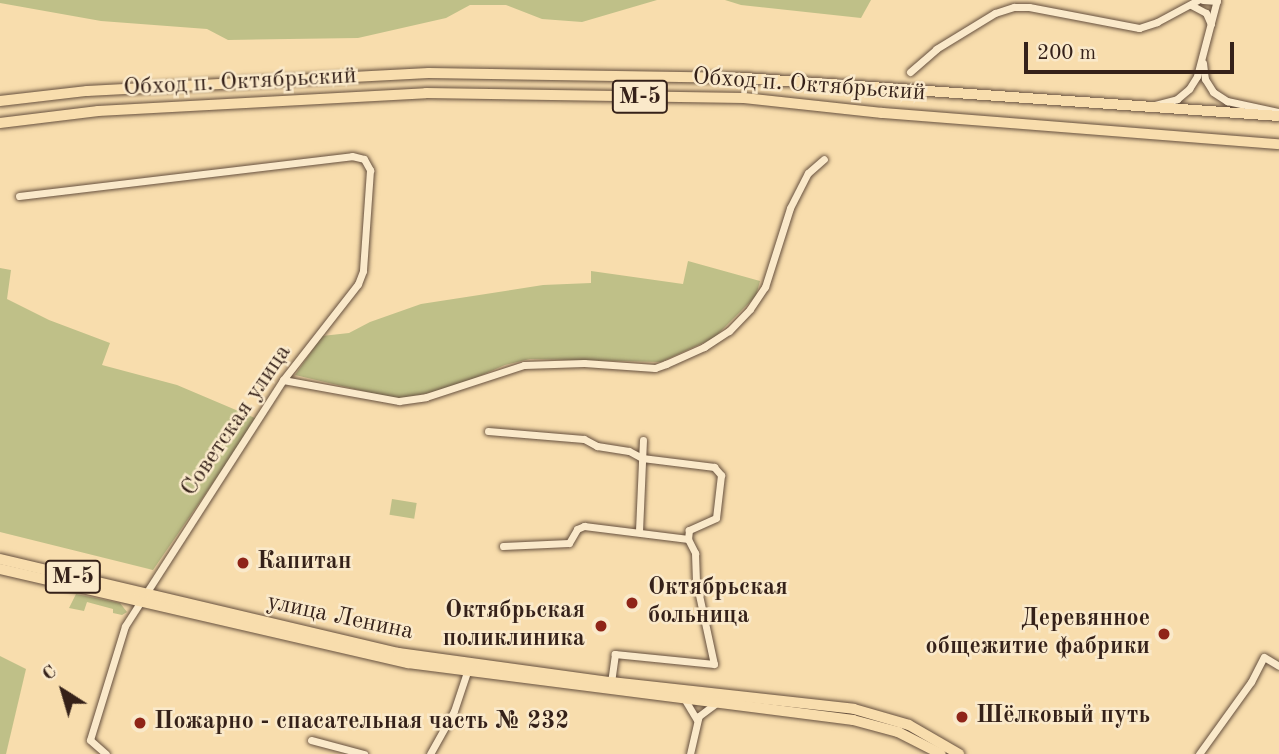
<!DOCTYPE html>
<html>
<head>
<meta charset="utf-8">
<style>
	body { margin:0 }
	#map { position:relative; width:1279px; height:754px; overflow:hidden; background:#f8ddad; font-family:"Old Standard TT",serif }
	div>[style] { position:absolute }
	.green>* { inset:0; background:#bfc088; transform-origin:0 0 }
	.roads { filter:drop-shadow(0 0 2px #66503e) drop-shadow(0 0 2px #66503e) }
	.minor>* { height:7px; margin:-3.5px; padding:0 3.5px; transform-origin:3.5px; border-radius:3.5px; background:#fae9ca }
	.major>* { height:10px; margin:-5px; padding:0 5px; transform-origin:5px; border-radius:5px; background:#f8ddad }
	.highway>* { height:10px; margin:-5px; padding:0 5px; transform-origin:5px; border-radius:5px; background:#f8ddad }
	.dots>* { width:19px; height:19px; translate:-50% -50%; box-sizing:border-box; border:4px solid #fae9ca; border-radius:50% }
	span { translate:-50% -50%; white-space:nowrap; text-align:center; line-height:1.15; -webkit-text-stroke:5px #fae9ca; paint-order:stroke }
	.shield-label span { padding:2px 5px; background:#fae9ca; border:2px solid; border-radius:5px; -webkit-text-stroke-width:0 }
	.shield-label { font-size:23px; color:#352119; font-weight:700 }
	.street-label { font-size:24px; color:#352119 }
	.poi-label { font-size:24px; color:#352119; font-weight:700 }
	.left { translate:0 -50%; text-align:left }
	.right { translate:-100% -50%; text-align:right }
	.north { position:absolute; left:28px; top:656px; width:70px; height:70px; -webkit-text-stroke:5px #fae9ca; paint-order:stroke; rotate:323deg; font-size:19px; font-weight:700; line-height:28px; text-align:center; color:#352119 }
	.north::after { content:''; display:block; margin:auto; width:24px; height:32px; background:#352119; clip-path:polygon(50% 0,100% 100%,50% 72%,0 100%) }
	.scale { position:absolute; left:1024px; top:42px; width:210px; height:32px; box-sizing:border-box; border:4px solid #352119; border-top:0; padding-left:9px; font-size:21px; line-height:24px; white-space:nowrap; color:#352119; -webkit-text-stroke:5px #fae9ca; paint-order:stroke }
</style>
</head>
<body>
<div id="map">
	<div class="green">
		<div style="clip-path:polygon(0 0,657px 0,582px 22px,542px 19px,506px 5px,470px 5px,446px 18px,358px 38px,228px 40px,207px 29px,101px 21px,0 3px)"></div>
		<div style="clip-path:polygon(725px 0,871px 0,861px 18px,741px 5px)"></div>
		<div style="clip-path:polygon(688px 261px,760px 281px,756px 296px,714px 338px,661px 362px,530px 359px,505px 365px,450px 389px,397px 399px,295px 375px,322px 336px,349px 333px,370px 322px,421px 304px,543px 285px,591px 283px,591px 271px,683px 284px)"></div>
		<div style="clip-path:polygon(0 268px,11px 270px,7px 299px,49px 320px,110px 343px,102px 365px,177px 385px,257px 419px,153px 570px,0 532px)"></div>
		<div style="left:392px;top:499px;width:25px;height:16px;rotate:9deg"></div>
		<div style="clip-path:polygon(76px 594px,120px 603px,127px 612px,122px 615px,113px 613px,113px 609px,87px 602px,84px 611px,69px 608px)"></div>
		<div style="clip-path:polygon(0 656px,26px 669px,6px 754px,0 754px)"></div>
	</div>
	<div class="roads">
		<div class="minor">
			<div style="left:1203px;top:0;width:14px;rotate:4deg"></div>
			<div style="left:1191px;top:5px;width:17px;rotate:28deg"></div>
			<div style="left:1206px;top:13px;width:12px;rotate:66deg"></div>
			<div style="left:1203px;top:63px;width:16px;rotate:83deg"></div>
			<div style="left:1205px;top:79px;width:15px;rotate:58deg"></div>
			<div style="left:1213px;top:92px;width:17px;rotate:33deg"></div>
			<div style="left:1227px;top:101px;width:52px;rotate:12.2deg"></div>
			<div style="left:910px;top:72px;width:35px;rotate:-41deg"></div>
			<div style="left:936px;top:49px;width:69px;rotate:-31.4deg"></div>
			<div style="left:995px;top:13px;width:20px;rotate:-18deg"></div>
			<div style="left:1014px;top:7px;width:15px"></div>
			<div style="left:1029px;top:7px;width:112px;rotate:10.8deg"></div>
			<div style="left:1139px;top:28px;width:19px;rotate:-18deg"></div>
			<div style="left:1157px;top:22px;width:47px;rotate:-28.2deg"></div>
			<div style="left:1155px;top:105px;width:23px;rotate:-15deg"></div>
			<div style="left:1177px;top:99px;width:16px;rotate:-40deg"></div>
			<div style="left:1189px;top:89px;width:15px;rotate:-58deg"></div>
			<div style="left:1197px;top:76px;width:79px;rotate:-75.3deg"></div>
			<div style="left:19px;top:196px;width:335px;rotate:-6.8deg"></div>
			<div style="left:352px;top:156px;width:12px;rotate:14deg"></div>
			<div style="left:364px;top:159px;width:13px;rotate:61deg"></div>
			<div style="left:370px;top:170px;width:101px;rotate:94deg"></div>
			<div style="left:363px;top:271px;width:14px;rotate:111deg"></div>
			<div style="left:358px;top:284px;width:122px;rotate:128deg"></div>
			<div style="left:283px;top:380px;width:292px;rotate:122.7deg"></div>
			<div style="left:125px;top:626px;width:119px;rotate:107.1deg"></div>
			<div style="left:90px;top:740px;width:21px;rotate:41deg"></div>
			<div style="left:283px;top:380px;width:118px;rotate:10.3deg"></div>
			<div style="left:399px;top:401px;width:27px;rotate:-8deg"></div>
			<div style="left:426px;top:397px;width:103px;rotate:-18.1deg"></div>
			<div style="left:524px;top:365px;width:60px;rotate:-1.9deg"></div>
			<div style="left:584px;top:363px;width:71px;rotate:4deg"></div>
			<div style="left:655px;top:368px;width:12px;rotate:-20deg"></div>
			<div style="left:666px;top:364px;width:42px;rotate:-24.1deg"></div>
			<div style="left:704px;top:347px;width:30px;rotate:-33deg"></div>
			<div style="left:729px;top:331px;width:30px;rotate:-46deg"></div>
			<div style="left:750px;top:309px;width:27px;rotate:-56deg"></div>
			<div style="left:765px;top:287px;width:83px;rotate:-72.4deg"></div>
			<div style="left:790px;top:208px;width:39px;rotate:-63deg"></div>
			<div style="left:808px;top:173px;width:21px;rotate:-41deg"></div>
			<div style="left:488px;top:431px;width:96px;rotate:4.8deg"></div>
			<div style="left:584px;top:439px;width:15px;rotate:28deg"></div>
			<div style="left:597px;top:446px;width:32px;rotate:9deg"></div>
			<div style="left:629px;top:451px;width:15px;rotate:28deg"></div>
			<div style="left:642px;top:458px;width:73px;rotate:7.1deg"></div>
			<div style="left:714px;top:467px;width:11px;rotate:49deg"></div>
			<div style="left:721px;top:475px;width:43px;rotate:96.6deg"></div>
			<div style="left:716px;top:518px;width:30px;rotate:156deg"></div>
			<div style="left:689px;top:530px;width:9px;rotate:96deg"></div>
			<div style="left:639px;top:531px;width:91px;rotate:-87.5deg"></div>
			<div style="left:503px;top:546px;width:66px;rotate:-2.6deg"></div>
			<div style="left:569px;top:543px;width:16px;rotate:-60deg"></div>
			<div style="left:577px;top:529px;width:8px;rotate:-23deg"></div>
			<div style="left:584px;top:526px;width:105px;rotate:7.1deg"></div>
			<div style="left:688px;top:539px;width:16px;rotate:63deg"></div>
			<div style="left:695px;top:553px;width:28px;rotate:88deg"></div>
			<div style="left:696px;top:581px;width:85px;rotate:77.8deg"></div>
			<div style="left:714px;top:664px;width:100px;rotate:-174.2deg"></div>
			<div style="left:615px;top:654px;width:28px;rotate:98deg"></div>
			<div style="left:685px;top:700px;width:23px;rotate:59deg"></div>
			<div style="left:311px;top:740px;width:55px;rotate:14.8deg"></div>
			<div style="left:430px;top:754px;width:49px;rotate:-60.8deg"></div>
			<div style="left:454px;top:711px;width:41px;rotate:-71.6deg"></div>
			<div style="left:690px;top:754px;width:39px;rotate:-77deg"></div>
			<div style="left:699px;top:716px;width:21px;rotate:-37deg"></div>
			<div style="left:1199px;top:754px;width:89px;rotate:-54.2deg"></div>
			<div style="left:1251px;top:682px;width:28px;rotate:-63deg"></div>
			<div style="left:1264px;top:657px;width:17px;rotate:31deg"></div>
		</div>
		<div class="major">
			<div style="left:0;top:559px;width:409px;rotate:13.3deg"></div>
			<div style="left:398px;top:653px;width:215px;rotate:7.8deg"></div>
			<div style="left:611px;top:682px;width:244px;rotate:6.3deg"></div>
			<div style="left:854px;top:709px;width:57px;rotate:16.2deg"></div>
			<div style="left:909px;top:725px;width:58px;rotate:30.1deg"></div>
			<div style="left:0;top:569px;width:419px;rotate:13deg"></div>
			<div style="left:408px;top:663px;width:449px;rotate:7.3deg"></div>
			<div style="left:853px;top:720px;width:47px;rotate:14.9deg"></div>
			<div style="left:898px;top:732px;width:48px;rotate:27.1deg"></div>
		</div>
		<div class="highway">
			<div style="left:0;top:101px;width:88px;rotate:-6.6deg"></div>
			<div style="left:87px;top:91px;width:342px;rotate:-3deg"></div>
			<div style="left:429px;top:73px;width:316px;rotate:0.9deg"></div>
			<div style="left:745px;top:78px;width:535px;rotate:4.07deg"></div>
			<div style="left:0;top:123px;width:99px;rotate:-7deg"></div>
			<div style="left:98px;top:111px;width:328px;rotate:-3.1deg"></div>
			<div style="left:426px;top:93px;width:318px;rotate:0.9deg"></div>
			<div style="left:744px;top:98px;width:139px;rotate:6.2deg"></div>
			<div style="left:882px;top:113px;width:398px;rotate:4.5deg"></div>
		</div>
	</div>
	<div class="dots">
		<div style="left:243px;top:563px;background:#8f2418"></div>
		<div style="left:632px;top:603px;background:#8f2418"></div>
		<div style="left:601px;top:626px;background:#8f2418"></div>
		<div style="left:1164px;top:634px;background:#8f2418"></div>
		<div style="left:962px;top:717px;background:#8f2418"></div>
		<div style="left:140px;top:723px;background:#8f2418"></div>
	</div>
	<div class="shield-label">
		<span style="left:640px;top:97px">М-5</span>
		<span style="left:73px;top:577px">М-5</span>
	</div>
	<div class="street-label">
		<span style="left:240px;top:83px;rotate:-3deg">Обход п. Октябрьский</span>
		<span style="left:809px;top:86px;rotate:4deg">Обход п. Октябрьский</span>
		<span style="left:237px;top:421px;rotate:-56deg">Советская улица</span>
		<span style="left:340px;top:618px;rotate:12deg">улица Ленина</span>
	</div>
	<div class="poi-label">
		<span class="left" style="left:257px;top:563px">Капитан</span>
		<span class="left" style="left:648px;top:603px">Октябрьская<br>больница</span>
		<span class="right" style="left:585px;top:626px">Октябрьская<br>поликлиника</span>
		<span class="right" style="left:1150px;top:634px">Деревянное<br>общежитие фабрики</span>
		<span class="left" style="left:976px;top:717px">Шёлковый путь</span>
		<span class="left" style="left:154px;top:723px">Пожарно - спасательная часть № 232</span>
	</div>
	<div class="north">С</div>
	<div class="scale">200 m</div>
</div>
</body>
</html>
